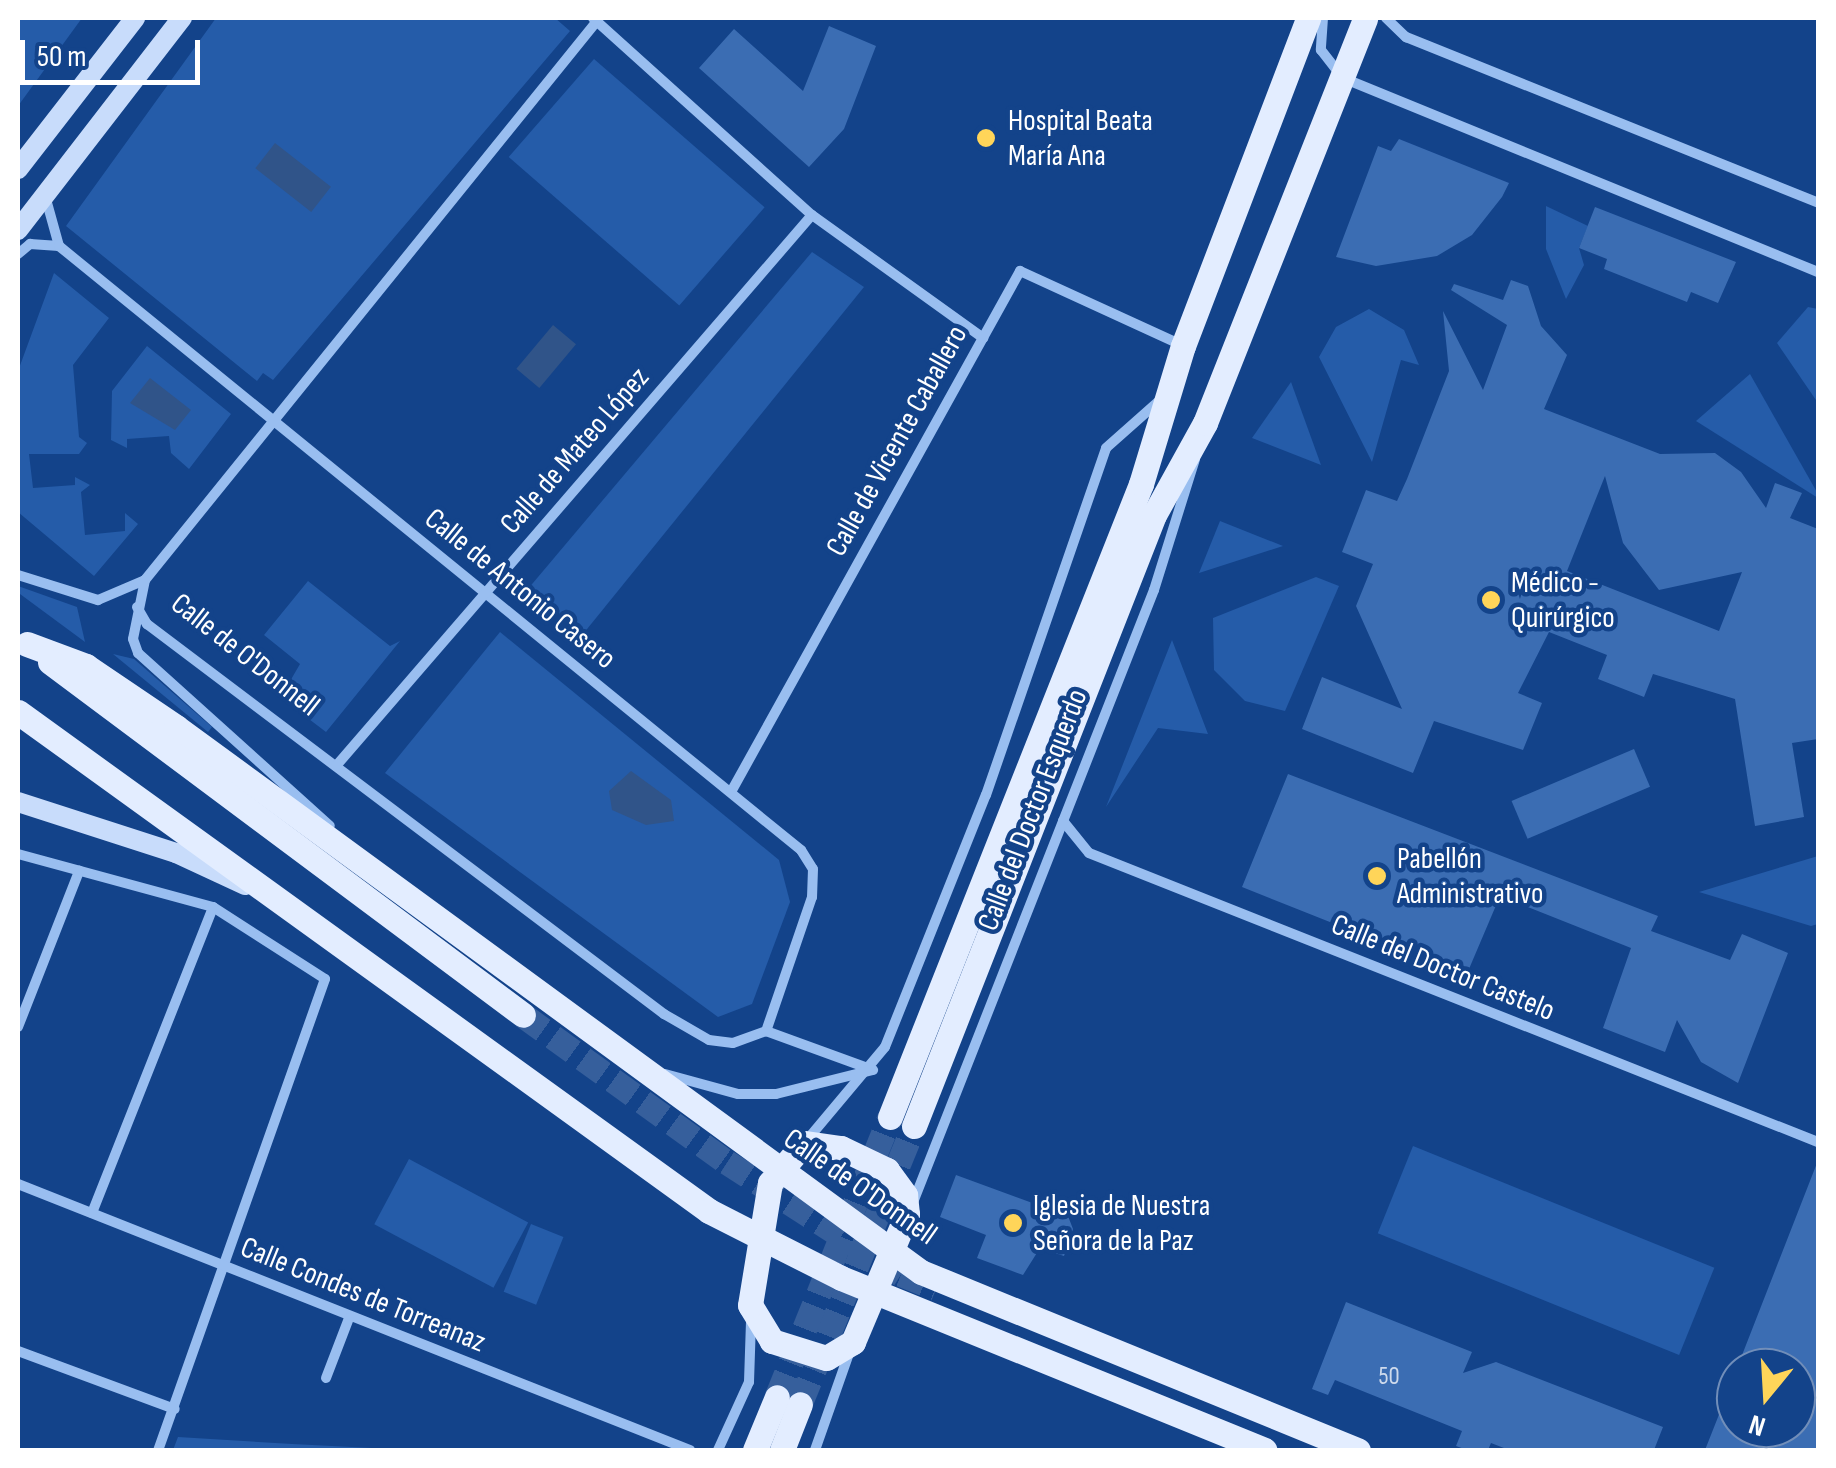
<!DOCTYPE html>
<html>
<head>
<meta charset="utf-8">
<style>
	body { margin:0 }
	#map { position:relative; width:1836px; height:1468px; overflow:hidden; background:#13438a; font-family:"Sofia Sans Condensed",sans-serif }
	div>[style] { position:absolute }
	.green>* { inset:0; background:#255ca9; transform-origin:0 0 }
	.water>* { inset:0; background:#305489; transform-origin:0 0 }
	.building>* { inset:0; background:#3b6db3; transform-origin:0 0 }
	.primary-tunnel>* { height:25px; margin-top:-12.5px; transform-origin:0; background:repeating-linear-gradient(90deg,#365f9c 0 25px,transparent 0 37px) }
	.street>* { height:10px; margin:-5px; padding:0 5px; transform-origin:5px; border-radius:5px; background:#99bef0 }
	.secondary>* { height:20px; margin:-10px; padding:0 10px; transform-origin:10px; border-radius:10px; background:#c8dcfb }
	.primary>* { height:25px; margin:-12.5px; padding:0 12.5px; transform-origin:12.5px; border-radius:12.5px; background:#e3edff }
	.dots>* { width:28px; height:28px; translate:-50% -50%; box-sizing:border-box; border:5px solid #13438a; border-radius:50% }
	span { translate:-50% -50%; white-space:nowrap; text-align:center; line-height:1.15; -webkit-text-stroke:9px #13438a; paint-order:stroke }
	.number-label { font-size:25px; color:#cedaec }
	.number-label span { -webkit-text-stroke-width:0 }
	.poi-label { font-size:30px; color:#fff }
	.left { translate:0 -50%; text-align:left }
	.street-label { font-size:30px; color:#fff }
	.frame { position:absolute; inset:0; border:20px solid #fff; pointer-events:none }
	.north { position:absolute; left:1716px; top:1348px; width:100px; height:100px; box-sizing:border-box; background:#13438a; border:2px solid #718eb9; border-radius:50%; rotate:198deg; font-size:28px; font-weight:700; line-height:40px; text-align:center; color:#fff }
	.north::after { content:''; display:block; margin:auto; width:35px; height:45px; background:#ffd559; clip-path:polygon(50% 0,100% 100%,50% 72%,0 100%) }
	.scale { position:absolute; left:20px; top:40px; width:180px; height:45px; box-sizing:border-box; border:5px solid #fff; border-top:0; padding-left:12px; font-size:30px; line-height:35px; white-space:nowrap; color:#fff; -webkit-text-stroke:8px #13438a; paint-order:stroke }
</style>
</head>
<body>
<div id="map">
	<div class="green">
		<div style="clip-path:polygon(18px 18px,82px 18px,18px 106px)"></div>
		<div style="clip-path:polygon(216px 18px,555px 18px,570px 31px,273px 380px,263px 373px,257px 381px,66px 226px)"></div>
		<div style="left:594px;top:59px;width:226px;height:130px;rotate:41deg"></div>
		<div style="clip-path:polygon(1546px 206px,1588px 226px,1579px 248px,1584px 265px,1566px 299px,1546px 249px)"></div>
		<div style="clip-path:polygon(812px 252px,864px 287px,579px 639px,522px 596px)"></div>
		<div style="clip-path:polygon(54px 273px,109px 318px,73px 365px,79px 437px,87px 443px,79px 454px,29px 454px,33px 488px,75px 485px,75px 477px,90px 485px,81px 492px,85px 535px,125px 531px,125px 513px,138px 524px,94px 576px,18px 512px,18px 371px)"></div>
		<div style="clip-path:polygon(1808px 307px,1818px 309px,1818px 403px,1777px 343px)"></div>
		<div style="clip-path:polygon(1369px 309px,1404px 330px,1419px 365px,1401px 360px,1372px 462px,1319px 357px,1336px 327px)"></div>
		<div style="clip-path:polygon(147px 346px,231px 414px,189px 469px,171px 453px,169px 436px,127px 439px,127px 448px,111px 440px,112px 391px)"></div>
		<div style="clip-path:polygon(1750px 374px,1818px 494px,1818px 498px,1696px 421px)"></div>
		<div style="clip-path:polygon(1291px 382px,1321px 465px,1252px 438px)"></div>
		<div style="clip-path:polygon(1220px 521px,1283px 546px,1199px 573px)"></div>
		<div style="clip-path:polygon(1316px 577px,1339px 586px,1285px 711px,1245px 701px,1214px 670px,1213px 618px)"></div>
		<div style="clip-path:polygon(308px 581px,390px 646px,400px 641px,326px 732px,272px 691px,282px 695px,300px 664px,264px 635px)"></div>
		<div style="clip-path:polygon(18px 586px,77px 607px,85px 642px,20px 594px)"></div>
		<div style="clip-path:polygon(500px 632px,779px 860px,790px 902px,752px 1004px,718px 1017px,385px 773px)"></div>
		<div style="clip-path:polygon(1172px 640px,1208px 734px,1158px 728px,1106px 807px)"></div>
		<div style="clip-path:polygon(113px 654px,134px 659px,212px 727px,208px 732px)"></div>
		<div style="clip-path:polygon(1818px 856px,1818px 924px,1811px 926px,1699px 892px)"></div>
		<div style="left:1413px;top:1146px;width:325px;height:94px;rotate:22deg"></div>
		<div style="left:409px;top:1159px;width:135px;height:74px;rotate:28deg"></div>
		<div style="left:531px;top:1224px;width:35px;height:73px;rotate:22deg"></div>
		<div style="clip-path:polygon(178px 1437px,292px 1444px,412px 1450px,173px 1450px)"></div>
	</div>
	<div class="water">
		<div style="left:275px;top:143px;width:71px;height:32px;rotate:38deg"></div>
		<div style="left:553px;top:325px;width:30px;height:57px;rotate:40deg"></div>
		<div style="clip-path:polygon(150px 378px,191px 410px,175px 430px,130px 403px)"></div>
		<div style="clip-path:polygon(631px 771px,671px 800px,674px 821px,646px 825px,612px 810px,609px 791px)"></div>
	</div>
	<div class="building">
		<div style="clip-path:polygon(829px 26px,876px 46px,844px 129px,809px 167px,699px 68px,734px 29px,803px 91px)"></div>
		<div style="clip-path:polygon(1399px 139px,1509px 183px,1502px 197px,1472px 235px,1437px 256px,1376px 266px,1336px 257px,1378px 146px,1391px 151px)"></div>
		<div style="clip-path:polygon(1595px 207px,1736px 262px,1718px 303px,1691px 292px,1687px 302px,1604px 269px,1607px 259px,1579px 248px)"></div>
		<div style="clip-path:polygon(evenodd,1511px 280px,1528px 286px,1541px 326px,1567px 355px,1544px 409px,1660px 454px,1715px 453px,1741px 472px,1766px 508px,1775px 483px,1802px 493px,1790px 518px,1818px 529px,1818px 739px,1792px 743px,1804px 817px,1755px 826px,1735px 699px,1653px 674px,1644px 697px,1598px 679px,1607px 655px,1549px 632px,1518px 693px,1542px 703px,1523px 750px,1434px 721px,1413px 773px,1302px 729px,1322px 677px,1402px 709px,1356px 606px,1373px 564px,1342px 552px,1366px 490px,1397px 501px,1407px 479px,1449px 371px,1443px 311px,1483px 390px,1507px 325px,1451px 290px,1454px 284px,1503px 300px,1511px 280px,1605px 476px,1623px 543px,1659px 590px,1742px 572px,1719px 631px,1567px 571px,1605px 476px)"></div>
		<div style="left:1634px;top:749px;width:41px;height:133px;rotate:67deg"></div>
		<div style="clip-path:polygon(1288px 774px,1658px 916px,1651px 931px,1730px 960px,1742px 934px,1788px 953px,1738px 1083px,1701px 1062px,1677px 1020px,1665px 1052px,1603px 1028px,1631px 948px,1500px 896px,1466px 976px,1242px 887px)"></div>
		<div style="clip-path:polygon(1817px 1163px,1818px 1450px,1705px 1450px,1735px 1374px,1736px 1428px,1796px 1428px,1796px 1368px,1737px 1368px)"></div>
		<div style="clip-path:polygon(956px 1175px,1068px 1216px,1073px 1229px,1064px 1256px,1040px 1248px,1023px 1275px,977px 1258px,986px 1235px,940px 1217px)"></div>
		<div style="clip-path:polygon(1346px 1302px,1472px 1352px,1463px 1373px,1496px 1362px,1663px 1427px,1654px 1450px,1509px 1450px,1491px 1443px,1488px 1450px,1467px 1450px,1456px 1446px,1462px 1431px,1335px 1380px,1328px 1395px,1312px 1389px)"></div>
	</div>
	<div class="primary-tunnel">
		<div style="left:523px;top:1015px;width:251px;rotate:35.8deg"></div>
		<div style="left:727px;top:1162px;width:207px;rotate:32.8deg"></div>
		<div style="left:901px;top:1274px;width:38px;rotate:22deg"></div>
		<div style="left:777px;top:1397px;width:302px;rotate:-68deg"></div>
		<div style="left:800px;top:1404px;width:300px;rotate:-67.7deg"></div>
	</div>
	<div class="street">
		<div style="left:593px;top:18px;width:295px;rotate:42deg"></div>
		<div style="left:812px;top:215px;width:211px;rotate:35.7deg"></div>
		<div style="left:1323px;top:18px;width:32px;rotate:94deg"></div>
		<div style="left:1321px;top:50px;width:36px;rotate:52deg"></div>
		<div style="left:1343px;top:78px;width:513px;rotate:22.22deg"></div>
		<div style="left:1386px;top:18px;width:28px;rotate:44deg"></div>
		<div style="left:1406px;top:37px;width:444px;rotate:21.9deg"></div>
		<div style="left:46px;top:199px;width:49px;rotate:74.5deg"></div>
		<div style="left:18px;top:254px;width:16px;rotate:-40deg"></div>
		<div style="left:30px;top:244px;width:29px;rotate:4deg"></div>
		<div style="left:59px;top:246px;width:957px;rotate:39.15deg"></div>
		<div style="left:801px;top:850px;width:22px;rotate:58deg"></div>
		<div style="left:813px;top:869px;width:28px;rotate:92deg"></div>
		<div style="left:812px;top:897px;width:142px;rotate:108.9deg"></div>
		<div style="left:18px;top:575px;width:84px;rotate:17.4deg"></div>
		<div style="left:98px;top:600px;width:51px;rotate:-23.1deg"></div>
		<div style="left:145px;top:580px;width:719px;rotate:-51.04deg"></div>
		<div style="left:145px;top:580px;width:60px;rotate:101.5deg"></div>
		<div style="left:133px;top:639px;width:15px;rotate:70deg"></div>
		<div style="left:138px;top:653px;width:258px;rotate:42deg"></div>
		<div style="left:137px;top:607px;width:20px;rotate:60deg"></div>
		<div style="left:147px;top:624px;width:648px;rotate:37.03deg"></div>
		<div style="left:664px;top:1014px;width:52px;rotate:30deg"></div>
		<div style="left:709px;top:1040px;width:24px;rotate:7deg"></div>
		<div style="left:733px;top:1043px;width:35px;rotate:-20deg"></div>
		<div style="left:766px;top:1031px;width:114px;rotate:20deg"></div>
		<div style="left:336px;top:766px;width:728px;rotate:-49.18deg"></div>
		<div style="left:731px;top:792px;width:596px;rotate:-60.98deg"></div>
		<div style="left:1020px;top:271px;width:178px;rotate:24.6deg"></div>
		<div style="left:1063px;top:821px;width:41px;rotate:50.9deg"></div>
		<div style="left:1089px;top:853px;width:784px;rotate:21.63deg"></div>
		<div style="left:18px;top:854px;width:202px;rotate:15.2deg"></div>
		<div style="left:213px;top:907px;width:133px;rotate:32.7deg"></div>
		<div style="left:325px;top:979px;width:500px;rotate:109.5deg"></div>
		<div style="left:18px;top:1027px;width:168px;rotate:-68.6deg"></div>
		<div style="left:665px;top:1074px;width:76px;rotate:15.3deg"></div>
		<div style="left:738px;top:1094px;width:38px"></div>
		<div style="left:776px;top:1094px;width:99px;rotate:-14deg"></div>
		<div style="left:807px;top:1140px;width:121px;rotate:-50deg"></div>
		<div style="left:885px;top:1047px;width:271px;rotate:-68.2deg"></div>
		<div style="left:986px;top:795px;width:367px;rotate:-70.9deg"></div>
		<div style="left:1106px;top:448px;width:72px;rotate:-41.6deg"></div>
		<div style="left:18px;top:1184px;width:723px;rotate:21.6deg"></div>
		<div style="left:912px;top:1205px;width:661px;rotate:-68.52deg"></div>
		<div style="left:1154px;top:590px;width:137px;rotate:-72.6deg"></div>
		<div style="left:92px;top:1213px;width:329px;rotate:-68.4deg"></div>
		<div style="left:18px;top:1351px;width:167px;rotate:20.3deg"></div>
		<div style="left:326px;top:1378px;width:64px;rotate:-69deg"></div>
		<div style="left:718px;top:1450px;width:75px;rotate:-65.5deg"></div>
		<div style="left:749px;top:1382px;width:61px;rotate:-88.1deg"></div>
		<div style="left:815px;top:1450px;width:108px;rotate:-70.6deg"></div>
	</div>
	<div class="secondary">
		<div style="left:18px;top:169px;width:191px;rotate:-52.2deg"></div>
		<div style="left:18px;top:230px;width:268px;rotate:-52.3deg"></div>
		<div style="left:18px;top:802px;width:166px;rotate:17.9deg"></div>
		<div style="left:176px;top:853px;width:76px;rotate:24.9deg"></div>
	</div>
	<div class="primary">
		<div style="left:27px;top:644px;width:63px;rotate:20.4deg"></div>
		<div style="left:86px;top:666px;width:109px;rotate:34.1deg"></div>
		<div style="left:176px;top:727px;width:923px;rotate:36.19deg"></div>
		<div style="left:921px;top:1272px;width:472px;rotate:22.2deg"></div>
		<div style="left:50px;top:662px;width:590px;rotate:36.73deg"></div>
		<div style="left:18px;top:712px;width:852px;rotate:35.83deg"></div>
		<div style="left:709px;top:1211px;width:148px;rotate:26.9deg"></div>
		<div style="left:841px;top:1278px;width:457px;rotate:22.1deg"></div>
		<div style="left:890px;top:1117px;width:681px;rotate:-68.37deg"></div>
		<div style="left:1141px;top:484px;width:144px;rotate:-73.1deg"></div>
		<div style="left:1183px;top:346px;width:351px;rotate:-69.1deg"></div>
		<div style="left:914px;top:1126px;width:656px;rotate:-68.56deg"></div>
		<div style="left:1154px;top:515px;width:105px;rotate:-61deg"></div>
		<div style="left:1205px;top:423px;width:435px;rotate:-68.4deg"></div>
		<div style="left:804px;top:1143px;width:37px;rotate:8deg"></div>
		<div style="left:841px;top:1148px;width:51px;rotate:25.6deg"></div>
		<div style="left:887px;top:1170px;width:31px;rotate:54deg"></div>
		<div style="left:905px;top:1195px;width:19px;rotate:84deg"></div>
		<div style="left:907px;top:1214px;width:139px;rotate:112.9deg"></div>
		<div style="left:853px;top:1342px;width:31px;rotate:149deg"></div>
		<div style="left:826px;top:1358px;width:57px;rotate:-162.5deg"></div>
		<div style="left:772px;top:1341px;width:42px;rotate:-121.4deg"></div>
		<div style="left:750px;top:1305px;width:124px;rotate:-80.7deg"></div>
		<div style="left:770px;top:1183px;width:52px;rotate:-49.6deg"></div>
		<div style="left:755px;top:1450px;width:57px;rotate:-67.5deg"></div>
		<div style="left:782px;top:1450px;width:49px;rotate:-68.6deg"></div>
	</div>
	<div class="dots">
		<div style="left:986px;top:138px;background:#ffd559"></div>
		<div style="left:1491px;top:600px;background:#ffd559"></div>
		<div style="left:1377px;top:876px;background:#ffd559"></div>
		<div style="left:1013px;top:1223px;background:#ffd559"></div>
	</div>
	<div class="number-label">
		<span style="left:1389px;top:1377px">50</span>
	</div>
	<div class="poi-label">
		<span class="left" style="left:1008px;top:138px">Hospital Beata<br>María Ana</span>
		<span class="left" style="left:1511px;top:600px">Médico -<br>Quirúrgico</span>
		<span class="left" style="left:1397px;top:876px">Pabellón<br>Administrativo</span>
		<span class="left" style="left:1033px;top:1223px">Iglesia de Nuestra<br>Señora de la Paz</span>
	</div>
	<div class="street-label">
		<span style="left:897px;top:441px;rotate:-61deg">Calle de Vicente Caballero</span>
		<span style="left:575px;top:451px;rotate:-49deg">Calle de Mateo López</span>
		<span style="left:520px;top:589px;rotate:39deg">Calle de Antonio Casero</span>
		<span style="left:245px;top:655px;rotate:38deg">Calle de O'Donnell</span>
		<span style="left:1033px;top:810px;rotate:-69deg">Calle del Doctor Esquerdo</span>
		<span style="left:1443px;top:968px;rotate:22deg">Calle del Doctor Castelo</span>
		<span style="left:860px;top:1187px;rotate:35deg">Calle de O'Donnell</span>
		<span style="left:363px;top:1295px;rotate:22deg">Calle Condes de Torreanaz</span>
	</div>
	<div class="frame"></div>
	<div class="north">N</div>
	<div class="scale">50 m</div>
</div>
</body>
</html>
